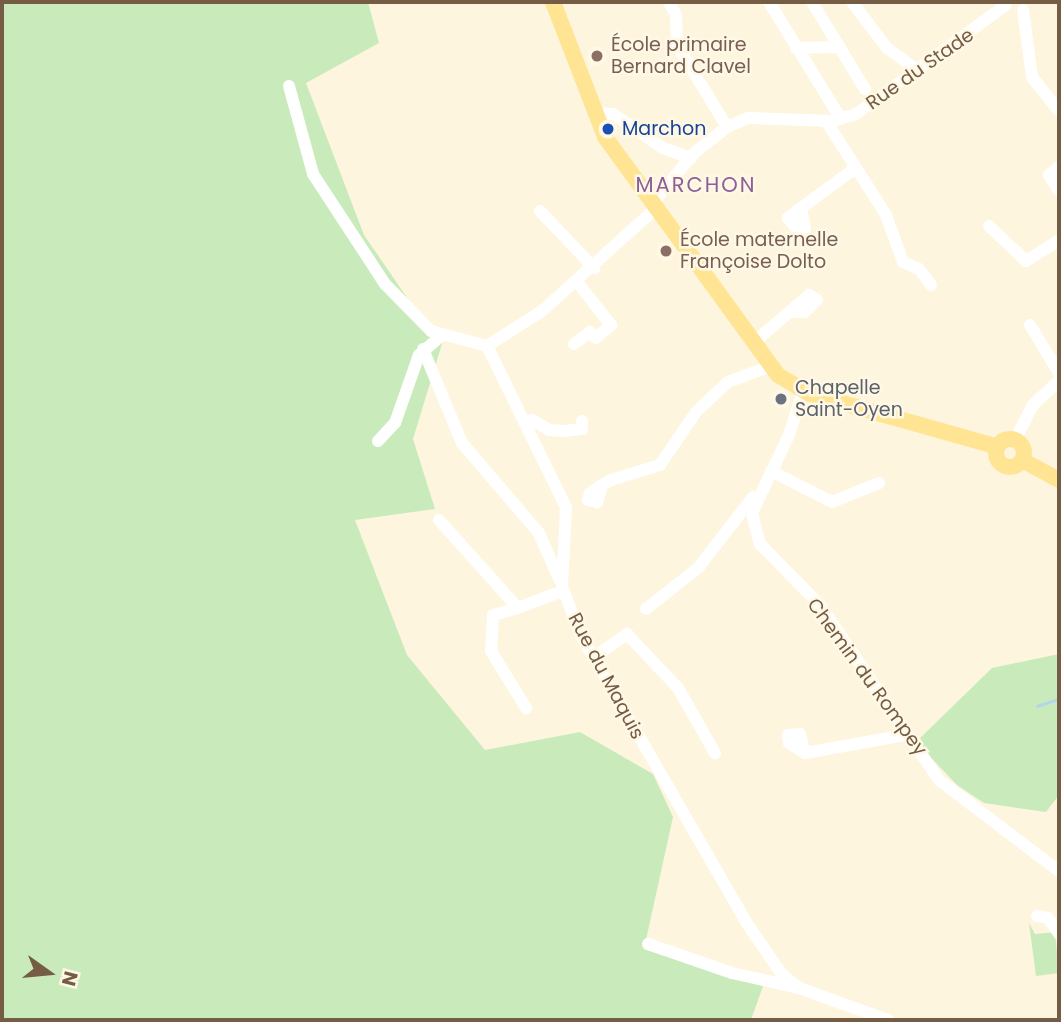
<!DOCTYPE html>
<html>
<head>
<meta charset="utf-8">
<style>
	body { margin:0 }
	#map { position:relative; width:1061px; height:1022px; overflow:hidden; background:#fdf5de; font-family:Poppins,sans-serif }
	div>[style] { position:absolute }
	.green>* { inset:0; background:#c9ebbc }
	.stream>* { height:2.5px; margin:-1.25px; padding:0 1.25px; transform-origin:1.25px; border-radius:1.25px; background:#b2d8e7 }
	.minor>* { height:12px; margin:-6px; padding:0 6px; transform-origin:6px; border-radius:6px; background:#fff }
	.major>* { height:16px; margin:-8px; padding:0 8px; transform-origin:8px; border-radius:8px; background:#ffe593 }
	.major>.ring { margin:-8px; padding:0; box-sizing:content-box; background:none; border:16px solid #ffe593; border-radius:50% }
	.dots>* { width:19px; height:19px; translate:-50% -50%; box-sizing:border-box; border:4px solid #fff8e5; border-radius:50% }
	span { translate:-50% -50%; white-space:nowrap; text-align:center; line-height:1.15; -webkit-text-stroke:5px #fff8e5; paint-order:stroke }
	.education-label { font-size:19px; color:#785e54 }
	.left { translate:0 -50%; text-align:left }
	.street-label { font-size:19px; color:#745c45 }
	.transit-label { font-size:19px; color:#164399 }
	.worship-label { font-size:19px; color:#5b616d }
	.neighbourhood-label { font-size:21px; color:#8c6098; letter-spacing:2px }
	.frame { position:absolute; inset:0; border:4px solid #745c45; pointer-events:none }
	.north { position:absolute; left:14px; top:938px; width:70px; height:70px; -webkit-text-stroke:5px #fff8e5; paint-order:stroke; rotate:105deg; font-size:19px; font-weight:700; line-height:28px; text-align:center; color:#745c45 }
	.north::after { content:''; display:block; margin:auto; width:24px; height:32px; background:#745c45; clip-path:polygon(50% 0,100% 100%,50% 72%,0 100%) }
</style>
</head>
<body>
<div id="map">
	<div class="green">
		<div style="clip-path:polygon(2px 2px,368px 2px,379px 43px,306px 83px,364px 235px,421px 318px,445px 334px,413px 439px,435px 509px,355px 520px,407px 655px,485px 750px,580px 732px,653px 774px,673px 817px,644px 949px,763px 986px,751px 1020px,2px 1020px)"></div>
		<div style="clip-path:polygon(1059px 654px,1059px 795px,1046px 812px,984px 803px,957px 785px,916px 742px,992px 668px)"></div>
		<div style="clip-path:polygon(1029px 923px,1035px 934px,1055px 932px,1059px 973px,1036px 976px)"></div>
	</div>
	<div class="stream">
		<div style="left:1037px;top:706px;width:23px;rotate:-18deg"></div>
	</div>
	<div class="minor">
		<div style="left:669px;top:2px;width:15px;rotate:62deg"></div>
		<div style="left:676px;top:15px;width:30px;rotate:88deg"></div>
		<div style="left:677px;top:45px;width:96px;rotate:58.6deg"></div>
		<div style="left:769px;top:2px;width:137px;rotate:58.4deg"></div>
		<div style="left:812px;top:2px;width:102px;rotate:58.7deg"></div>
		<div style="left:852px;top:2px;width:58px;rotate:52.7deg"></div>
		<div style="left:887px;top:48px;width:37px;rotate:36deg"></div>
		<div style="left:1023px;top:10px;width:68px;rotate:82.3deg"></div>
		<div style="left:1032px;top:77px;width:43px;rotate:51.5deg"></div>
		<div style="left:796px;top:48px;width:44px;rotate:-1.3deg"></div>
		<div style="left:289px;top:86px;width:91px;rotate:74.7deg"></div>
		<div style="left:313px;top:174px;width:131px;rotate:56.8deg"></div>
		<div style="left:385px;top:284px;width:66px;rotate:45.6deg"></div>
		<div style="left:431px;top:331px;width:58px;rotate:15deg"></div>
		<div style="left:594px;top:113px;width:19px;rotate:3deg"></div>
		<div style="left:613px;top:114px;width:60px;rotate:34.2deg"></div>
		<div style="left:663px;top:148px;width:30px;rotate:20deg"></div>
		<div style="left:826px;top:121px;width:112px;rotate:57.4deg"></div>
		<div style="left:886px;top:215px;width:50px;rotate:70.1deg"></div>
		<div style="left:903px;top:262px;width:17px;rotate:24deg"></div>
		<div style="left:919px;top:269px;width:20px;rotate:53deg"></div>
		<div style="left:1059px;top:167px;width:13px;rotate:141deg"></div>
		<div style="left:1049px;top:175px;width:19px;rotate:58deg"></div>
		<div style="left:652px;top:204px;width:65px;rotate:-50.6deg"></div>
		<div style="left:693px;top:154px;width:43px;rotate:-38.5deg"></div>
		<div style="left:727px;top:127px;width:23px;rotate:-23deg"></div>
		<div style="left:748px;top:118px;width:84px;rotate:2deg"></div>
		<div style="left:832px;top:121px;width:25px;rotate:-16deg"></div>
		<div style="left:856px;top:114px;width:185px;rotate:-36deg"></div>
		<div style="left:801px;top:208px;width:20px;rotate:79deg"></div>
		<div style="left:805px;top:228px;width:7px;rotate:164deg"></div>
		<div style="left:798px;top:230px;width:16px;rotate:-130deg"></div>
		<div style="left:788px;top:218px;width:16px;rotate:-38deg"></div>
		<div style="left:801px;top:208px;width:64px;rotate:-36.2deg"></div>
		<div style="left:655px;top:209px;width:152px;rotate:137.9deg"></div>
		<div style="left:542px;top:311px;width:65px;rotate:147.5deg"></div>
		<div style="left:487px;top:346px;width:179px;rotate:63.9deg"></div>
		<div style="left:566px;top:507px;width:79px;rotate:92.9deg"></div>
		<div style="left:562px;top:586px;width:51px;rotate:69.4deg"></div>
		<div style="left:580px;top:634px;width:336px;rotate:60deg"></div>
		<div style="left:748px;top:925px;width:58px;rotate:55.5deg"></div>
		<div style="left:781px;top:973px;width:23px;rotate:40deg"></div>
		<div style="left:540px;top:211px;width:79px;rotate:46.5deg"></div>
		<div style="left:989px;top:226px;width:51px;rotate:43.4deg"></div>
		<div style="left:1026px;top:261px;width:39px;rotate:-32deg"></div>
		<div style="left:1030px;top:325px;width:56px;rotate:58.9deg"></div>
		<div style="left:753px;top:343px;width:74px;rotate:-40.6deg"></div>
		<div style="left:809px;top:295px;width:9px;rotate:32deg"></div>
		<div style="left:817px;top:300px;width:18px;rotate:137deg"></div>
		<div style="left:804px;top:312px;width:11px;rotate:180deg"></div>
		<div style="left:574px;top:344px;width:20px;rotate:-37deg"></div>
		<div style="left:590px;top:332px;width:8px;rotate:45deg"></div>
		<div style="left:596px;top:338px;width:20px;rotate:-41deg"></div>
		<div style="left:611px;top:325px;width:55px;rotate:-128.3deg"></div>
		<div style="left:423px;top:349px;width:102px;rotate:67.5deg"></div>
		<div style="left:462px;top:443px;width:118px;rotate:49.5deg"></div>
		<div style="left:539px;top:533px;width:50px;rotate:66.5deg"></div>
		<div style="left:803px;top:391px;width:46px;rotate:107.7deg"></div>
		<div style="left:789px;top:435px;width:86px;rotate:115.4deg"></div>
		<div style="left:752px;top:513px;width:32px;rotate:76deg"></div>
		<div style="left:760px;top:544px;width:86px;rotate:45.5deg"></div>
		<div style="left:820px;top:605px;width:212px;rotate:55.8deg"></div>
		<div style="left:939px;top:780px;width:151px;rotate:37.2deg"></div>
		<div style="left:526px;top:424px;width:7px;rotate:-34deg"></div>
		<div style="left:532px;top:420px;width:20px;rotate:30deg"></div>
		<div style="left:549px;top:430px;width:15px;rotate:4deg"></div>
		<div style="left:564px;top:431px;width:18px;rotate:-6deg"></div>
		<div style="left:582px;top:429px;width:8px;rotate:-90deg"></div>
		<div style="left:1015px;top:440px;width:39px;rotate:-63deg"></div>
		<div style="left:1033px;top:405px;width:35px;rotate:-43deg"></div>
		<div style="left:378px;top:441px;width:25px;rotate:-47deg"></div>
		<div style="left:395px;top:423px;width:72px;rotate:-70.6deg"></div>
		<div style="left:419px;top:355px;width:29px;rotate:-41deg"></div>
		<div style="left:771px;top:471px;width:68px;rotate:26.9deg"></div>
		<div style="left:832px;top:502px;width:51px;rotate:-22deg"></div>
		<div style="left:602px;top:485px;width:18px;rotate:106deg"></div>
		<div style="left:597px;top:502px;width:9px;rotate:-167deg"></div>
		<div style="left:588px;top:500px;width:7px;rotate:-74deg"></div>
		<div style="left:590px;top:493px;width:14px;rotate:-34deg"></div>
		<div style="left:602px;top:485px;width:10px;rotate:-29deg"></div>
		<div style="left:611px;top:480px;width:51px;rotate:-17deg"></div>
		<div style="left:660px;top:465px;width:64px;rotate:-55.8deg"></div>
		<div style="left:696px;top:412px;width:44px;rotate:-43.2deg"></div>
		<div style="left:728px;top:382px;width:46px;rotate:-20.4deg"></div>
		<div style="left:439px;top:520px;width:118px;rotate:48.1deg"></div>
		<div style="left:518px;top:608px;width:47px;rotate:-21.1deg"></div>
		<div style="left:518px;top:608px;width:26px;rotate:164deg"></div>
		<div style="left:493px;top:615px;width:36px;rotate:93deg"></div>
		<div style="left:491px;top:651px;width:67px;rotate:58.4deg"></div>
		<div style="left:646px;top:609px;width:66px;rotate:-38.3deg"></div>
		<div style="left:698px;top:568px;width:90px;rotate:-52.2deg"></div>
		<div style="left:593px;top:658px;width:42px;rotate:-35.2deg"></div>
		<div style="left:627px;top:634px;width:74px;rotate:46.6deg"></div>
		<div style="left:678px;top:688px;width:75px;rotate:60.4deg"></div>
		<div style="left:805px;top:753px;width:20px;rotate:-105deg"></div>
		<div style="left:800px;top:734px;width:12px;rotate:175deg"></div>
		<div style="left:788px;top:735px;width:8px;rotate:83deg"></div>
		<div style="left:789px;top:743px;width:19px;rotate:32deg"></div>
		<div style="left:805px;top:753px;width:103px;rotate:-10.1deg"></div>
		<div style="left:1037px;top:916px;width:11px;rotate:10deg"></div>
		<div style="left:1048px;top:918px;width:19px;rotate:55deg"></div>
		<div style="left:648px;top:944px;width:89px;rotate:19deg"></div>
		<div style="left:732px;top:973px;width:69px;rotate:12.6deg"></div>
		<div style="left:799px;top:988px;width:95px;rotate:19.8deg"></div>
	</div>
	<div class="major">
		<div style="left:553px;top:2px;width:145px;rotate:68.9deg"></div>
		<div style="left:605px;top:137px;width:294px;rotate:54deg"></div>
		<div style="left:778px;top:375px;width:37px;rotate:31deg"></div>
		<div style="left:810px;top:394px;width:195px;rotate:15.7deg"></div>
		<div class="ring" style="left:996px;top:439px;width:12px;height:12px"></div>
		<div style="left:1022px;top:460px;width:42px;rotate:28.4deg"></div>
	</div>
	<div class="dots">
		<div style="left:597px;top:56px;background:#8d6e63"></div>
		<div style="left:608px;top:129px;background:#1a4fb4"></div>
		<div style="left:666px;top:251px;background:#8d6e63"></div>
		<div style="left:781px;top:399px;background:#6b7280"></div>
	</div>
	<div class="education-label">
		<span class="left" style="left:611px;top:56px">École primaire<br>Bernard Clavel</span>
		<span class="left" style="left:680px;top:251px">École maternelle<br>Françoise Dolto</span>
	</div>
	<div class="street-label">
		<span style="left:920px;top:69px;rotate:-35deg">Rue du Stade</span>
		<span style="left:606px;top:676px;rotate:62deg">Rue du Maquis</span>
		<span style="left:867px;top:677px;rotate:54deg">Chemin du Rompey</span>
	</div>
	<div class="transit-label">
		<span class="left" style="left:622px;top:129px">Marchon</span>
	</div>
	<div class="worship-label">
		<span class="left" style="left:795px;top:399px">Chapelle<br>Saint-Oyen</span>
	</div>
	<div class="neighbourhood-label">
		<span style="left:696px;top:185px">MARCHON</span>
	</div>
	<div class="frame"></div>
	<div class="north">N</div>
</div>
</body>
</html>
